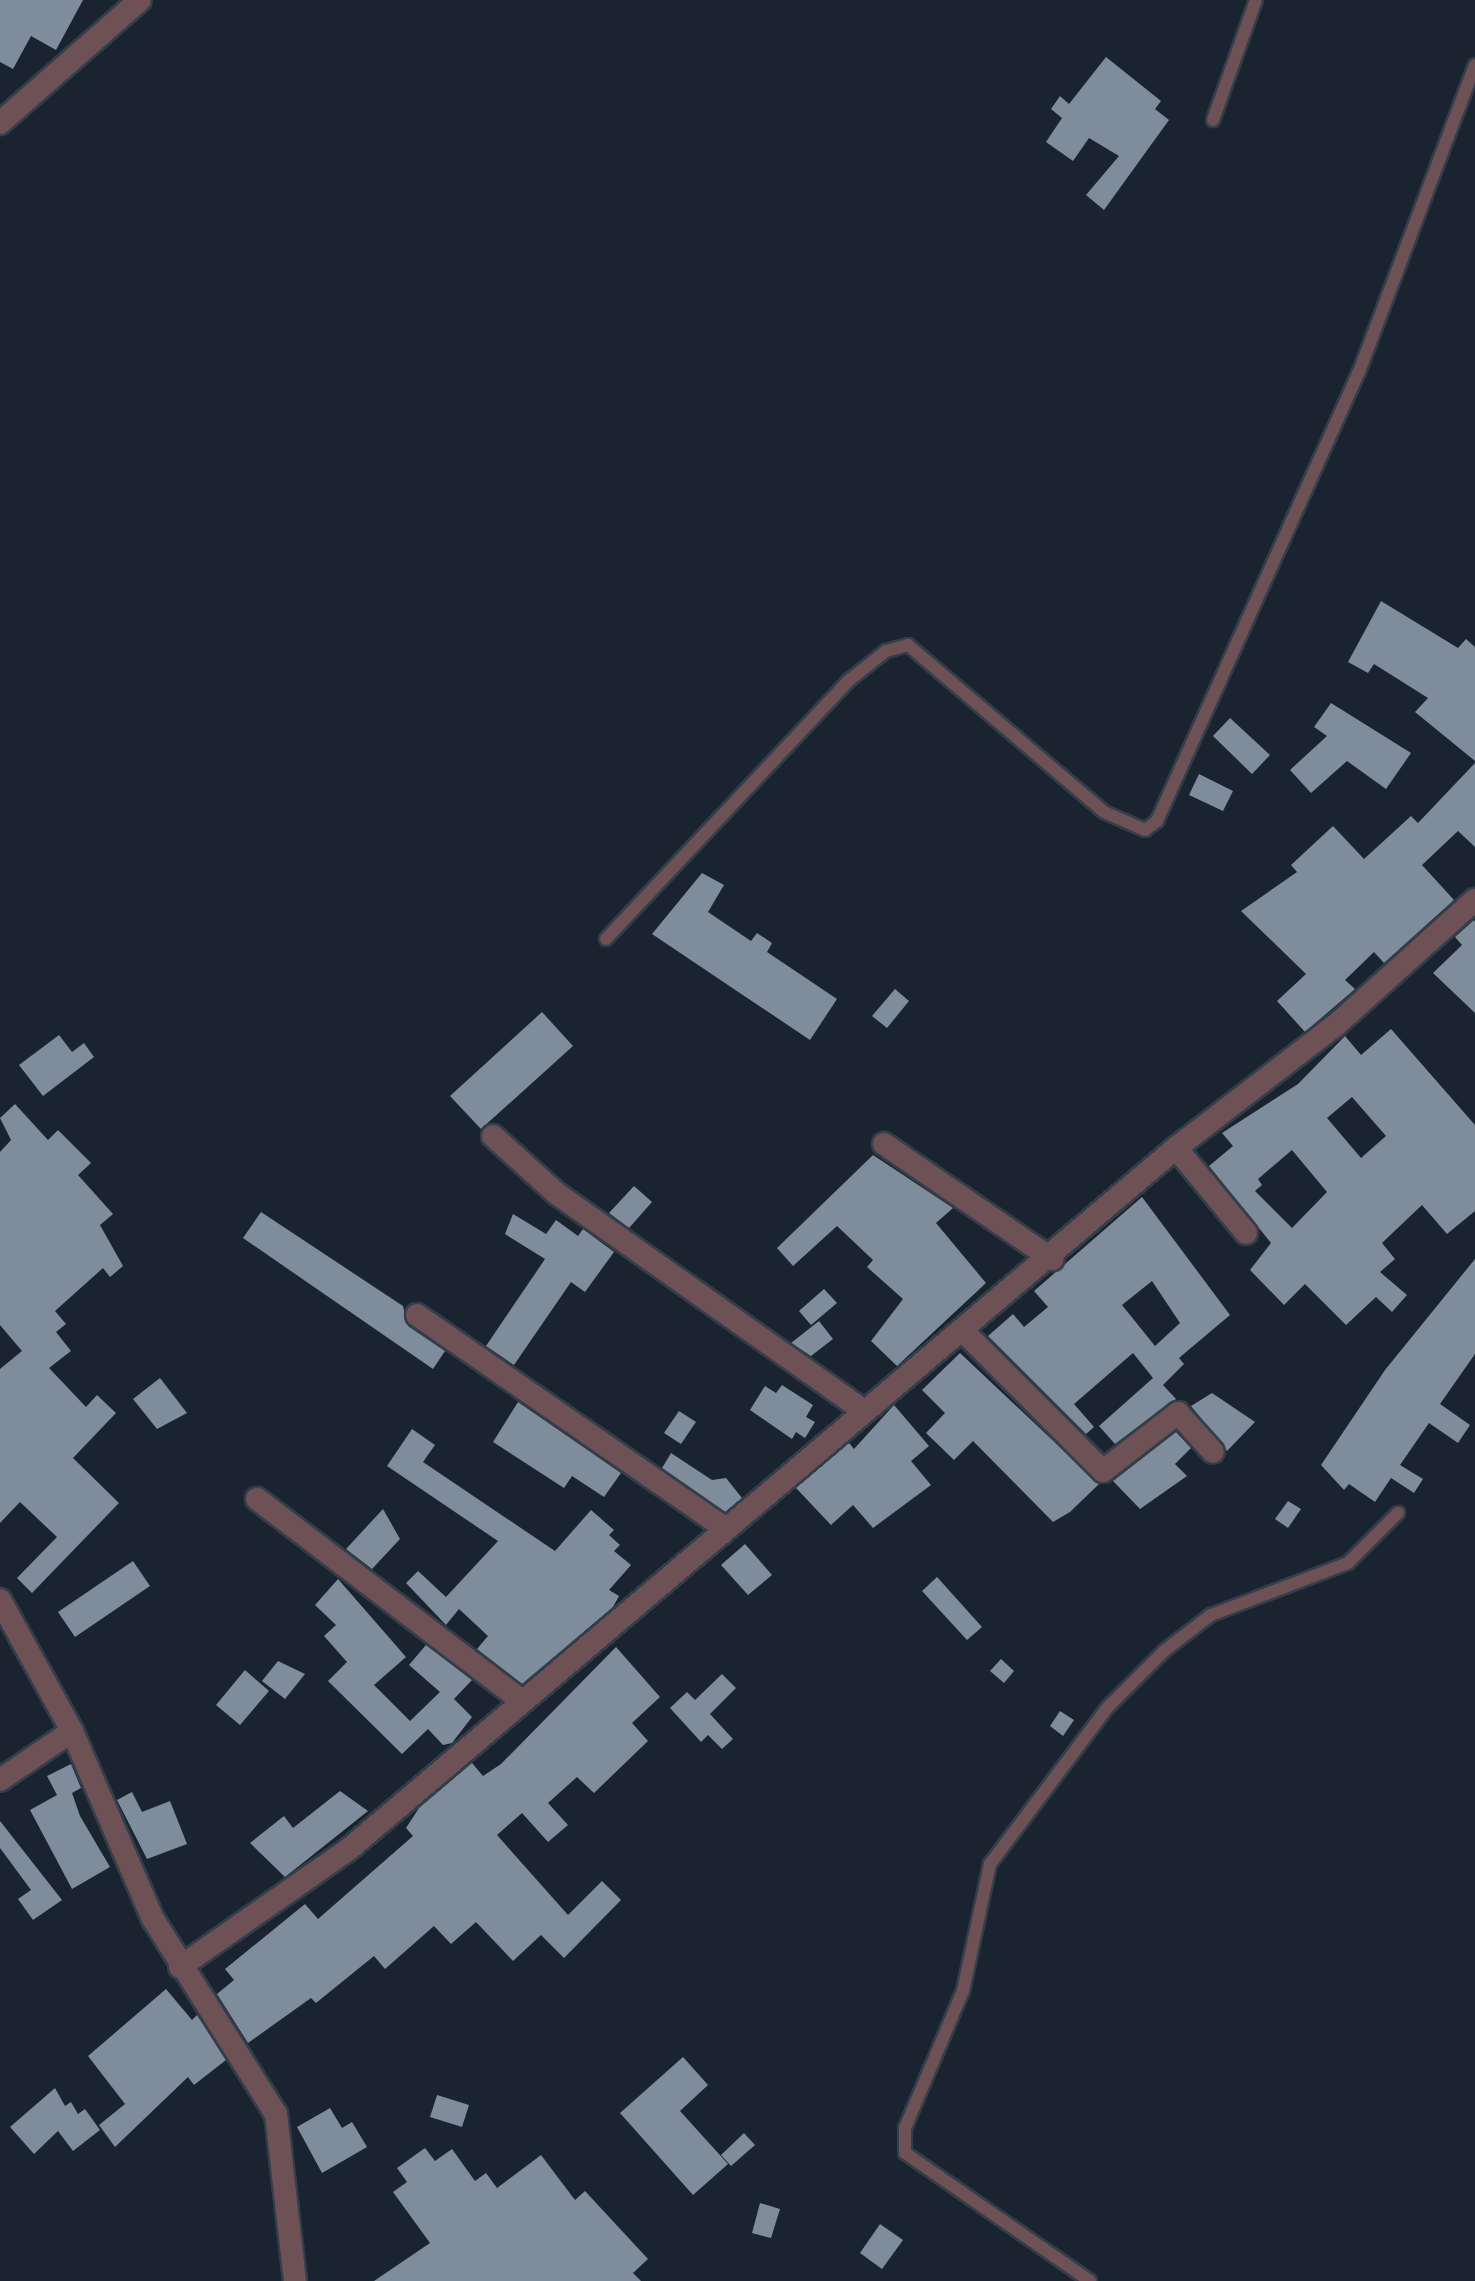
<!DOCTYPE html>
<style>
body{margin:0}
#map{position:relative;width:1475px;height:2281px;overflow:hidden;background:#192430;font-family:Manrope,sans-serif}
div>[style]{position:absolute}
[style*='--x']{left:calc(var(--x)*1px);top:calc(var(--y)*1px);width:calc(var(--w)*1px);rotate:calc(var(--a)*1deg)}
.building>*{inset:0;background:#7f8c9b}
.roads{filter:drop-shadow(2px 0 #343e4a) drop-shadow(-2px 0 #343e4a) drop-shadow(0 2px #343e4a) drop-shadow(0 -2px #343e4a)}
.service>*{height:12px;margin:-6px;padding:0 6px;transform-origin:6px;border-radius:6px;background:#6d5155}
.minor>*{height:22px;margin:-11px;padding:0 11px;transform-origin:11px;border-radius:11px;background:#6d5155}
span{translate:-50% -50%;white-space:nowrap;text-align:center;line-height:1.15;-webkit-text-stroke:8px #080d12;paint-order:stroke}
</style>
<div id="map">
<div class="building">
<div style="clip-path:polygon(0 0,83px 0,56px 50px,31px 36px,13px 69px,0 62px)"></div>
<div style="clip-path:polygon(1106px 57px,1161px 101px,1155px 109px,1169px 120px,1104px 210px,1086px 195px,1119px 156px,1089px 138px,1073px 161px,1046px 142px,1062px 118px,1051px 109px,1060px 96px,1069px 104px)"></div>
<div style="clip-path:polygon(1381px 601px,1458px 648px,1466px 639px,1475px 647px,1475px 761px,1415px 712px,1428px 698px,1374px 664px,1368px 673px,1348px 662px)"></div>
<div style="clip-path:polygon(1331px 703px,1411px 753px,1386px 789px,1347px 761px,1311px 793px,1290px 770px,1327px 736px,1314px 727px)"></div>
<div style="clip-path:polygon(1230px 718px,1270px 755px,1252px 774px,1213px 736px)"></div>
<div style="clip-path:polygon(1475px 763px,1475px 847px,1458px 831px,1422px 865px,1454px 900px,1384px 963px,1374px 952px,1345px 980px,1355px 989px,1305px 1032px,1277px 1001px,1306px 974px,1241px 911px,1297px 872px,1291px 865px,1333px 826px,1364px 859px,1411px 816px,1418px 823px)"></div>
<div style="clip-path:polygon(1199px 774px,1233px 791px,1223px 811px,1189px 795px)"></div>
<div style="clip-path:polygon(702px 873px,724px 885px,708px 912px,751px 941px,757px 933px,772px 943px,767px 952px,837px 999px,810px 1040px,652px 934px)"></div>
<div style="clip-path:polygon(1474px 920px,1475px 922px,1475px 1013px,1433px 973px,1462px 945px,1455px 937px)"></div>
<div style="clip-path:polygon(895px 989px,909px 1001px,887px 1028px,872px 1016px)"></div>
<div style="clip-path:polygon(542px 1012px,573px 1046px,481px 1129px,450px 1096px)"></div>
<div style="clip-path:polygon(evenodd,1391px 1029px,1475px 1125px,1475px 1211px,1447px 1234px,1422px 1205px,1382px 1243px,1395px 1259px,1380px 1272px,1407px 1295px,1392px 1312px,1376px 1297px,1346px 1325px,1305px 1284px,1284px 1305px,1250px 1270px,1271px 1243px,1209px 1166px,1233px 1146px,1222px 1133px,1298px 1084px,1345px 1036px,1361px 1055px,1391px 1029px,1352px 1097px,1386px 1136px,1361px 1158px,1327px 1118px,1352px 1097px,1391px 1029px,1292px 1150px,1327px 1192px,1292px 1228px,1255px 1191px,1262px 1185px,1258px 1179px,1292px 1150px)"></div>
<div style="clip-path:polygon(59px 1035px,72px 1052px,84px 1043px,94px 1057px,43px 1096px,19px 1065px)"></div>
<div style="clip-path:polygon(15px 1104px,48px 1140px,58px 1130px,91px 1163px,78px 1175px,113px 1214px,100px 1225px,123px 1266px,110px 1277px,103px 1268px,55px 1311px,66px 1324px,56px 1332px,71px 1351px,49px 1368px,86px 1407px,97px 1395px,116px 1413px,73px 1458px,119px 1503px,32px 1593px,17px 1578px,57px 1537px,20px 1502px,0 1523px,0 1369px,22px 1351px,0 1325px,0 1152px,11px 1140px,0 1118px)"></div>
<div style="clip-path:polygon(873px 1155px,953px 1208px,936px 1223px,986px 1283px,897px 1366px,871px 1341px,903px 1299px,867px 1267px,873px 1260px,837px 1226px,793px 1266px,777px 1248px)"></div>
<div style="clip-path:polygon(634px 1186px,652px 1202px,629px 1228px,609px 1213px)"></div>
<div style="clip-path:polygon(evenodd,1142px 1197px,1230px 1315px,1179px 1358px,1184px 1364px,1163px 1385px,1176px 1399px,1115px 1444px,1099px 1426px,1153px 1378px,1133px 1353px,1074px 1404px,1094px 1427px,1086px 1434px,988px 1336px,1013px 1314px,1024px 1327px,1048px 1307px,1034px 1291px,1142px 1197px,1152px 1281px,1180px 1323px,1155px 1346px,1122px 1305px,1152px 1281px)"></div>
<div style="clip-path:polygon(261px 1212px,403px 1306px,408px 1326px,445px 1351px,433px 1369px,243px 1238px)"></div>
<div style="clip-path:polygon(513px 1214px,546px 1234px,556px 1220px,578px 1236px,583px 1229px,614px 1252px,585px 1292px,571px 1282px,514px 1365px,486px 1346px,545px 1259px,505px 1234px)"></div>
<div style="clip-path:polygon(1475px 1259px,1475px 1354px,1440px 1404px,1470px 1425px,1458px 1443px,1429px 1423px,1400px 1465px,1423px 1479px,1414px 1493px,1391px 1478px,1375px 1502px,1349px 1484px,1344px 1490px,1321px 1465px,1385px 1370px)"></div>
<div style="clip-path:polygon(824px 1289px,837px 1303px,811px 1325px,799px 1311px)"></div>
<div style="clip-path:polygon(819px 1321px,833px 1339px,811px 1356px,791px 1343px)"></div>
<div style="clip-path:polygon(960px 1353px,1099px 1484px,1070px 1512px,1053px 1522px,973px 1441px,954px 1460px,926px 1433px,945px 1413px,922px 1390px)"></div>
<div style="clip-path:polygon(160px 1378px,187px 1413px,157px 1429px,133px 1399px)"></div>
<div style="clip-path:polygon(782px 1385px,813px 1405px,806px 1417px,815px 1422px,805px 1438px,796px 1432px,792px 1439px,750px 1410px,765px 1386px,776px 1393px)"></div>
<div style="clip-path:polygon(1212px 1393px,1255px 1422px,1227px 1451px,1191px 1406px)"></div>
<div style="clip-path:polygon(518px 1402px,621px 1473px,604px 1497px,572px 1476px,564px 1488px,493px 1442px)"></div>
<div style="clip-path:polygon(894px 1405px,929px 1446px,911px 1461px,931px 1485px,873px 1528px,853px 1505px,831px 1525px,796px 1488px,849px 1443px,854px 1449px)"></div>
<div style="clip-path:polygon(679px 1411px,696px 1422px,681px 1444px,664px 1433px)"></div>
<div style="clip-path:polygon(412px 1429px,435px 1445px,423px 1462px,555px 1551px,591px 1510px,614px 1530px,609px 1535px,620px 1545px,614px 1551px,631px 1565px,609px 1590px,619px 1596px,613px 1607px,522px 1684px,477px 1649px,488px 1636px,459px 1609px,446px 1625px,406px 1583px,418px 1571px,446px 1597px,498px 1541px,387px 1466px)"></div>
<div style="clip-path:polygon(1176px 1432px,1191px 1448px,1175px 1464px,1187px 1476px,1140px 1509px,1113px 1481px)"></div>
<div style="clip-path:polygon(671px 1453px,712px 1480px,726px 1478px,742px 1498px,725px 1512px,662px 1468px)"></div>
<div style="clip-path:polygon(1288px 1501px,1301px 1509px,1288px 1528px,1275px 1519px)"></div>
<div style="clip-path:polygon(383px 1509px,400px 1539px,372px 1569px,346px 1549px)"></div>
<div style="clip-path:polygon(745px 1544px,772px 1575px,748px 1595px,721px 1565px)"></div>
<div style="clip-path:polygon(133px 1561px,150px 1586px,75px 1637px,58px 1612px)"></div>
<div style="clip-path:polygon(937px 1577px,982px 1627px,967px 1640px,922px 1591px)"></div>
<div style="clip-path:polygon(338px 1579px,406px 1657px,374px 1685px,410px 1721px,440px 1692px,409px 1665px,426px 1645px,472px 1680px,454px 1699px,472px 1717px,452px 1743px,443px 1745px,428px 1729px,402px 1754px,328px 1681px,347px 1662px,324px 1636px,336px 1625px,315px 1605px)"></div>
<div style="clip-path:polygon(616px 1647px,660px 1697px,632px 1723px,648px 1741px,594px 1793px,577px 1777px,548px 1803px,568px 1825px,548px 1842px,522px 1813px,497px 1835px,568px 1915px,602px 1881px,621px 1900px,564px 1958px,541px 1935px,513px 1961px,476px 1922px,451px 1944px,434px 1926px,385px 1969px,374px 1956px,316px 2003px,311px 1998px,248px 2043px,217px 1994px,234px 1980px,225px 1969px,305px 1904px,318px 1919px,413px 1836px,406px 1828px,419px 1808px,472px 1763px,483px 1776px,501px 1764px)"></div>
<div style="clip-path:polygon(1001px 1659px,1014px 1671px,1004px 1683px,990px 1671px)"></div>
<div style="clip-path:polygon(278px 1661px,305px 1674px,285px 1699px,262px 1681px)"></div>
<div style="clip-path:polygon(245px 1670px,269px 1691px,240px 1725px,216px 1705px)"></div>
<div style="clip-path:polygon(722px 1674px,736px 1688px,710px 1714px,733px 1739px,722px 1749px,708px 1735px,701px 1742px,670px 1708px,687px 1692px,695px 1700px)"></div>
<div style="clip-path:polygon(1060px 1711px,1074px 1720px,1063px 1736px,1050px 1726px)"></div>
<div style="clip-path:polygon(71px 1764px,81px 1788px,72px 1793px,80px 1816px,110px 1867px,72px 1889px,30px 1810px,57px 1795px,47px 1776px)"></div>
<div style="clip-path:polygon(340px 1791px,368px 1811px,285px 1877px,250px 1843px,284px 1816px,293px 1828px)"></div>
<div style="clip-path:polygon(132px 1792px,142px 1812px,170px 1801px,187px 1844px,147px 1859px,117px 1800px)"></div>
<div style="clip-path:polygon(0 1821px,62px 1900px,33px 1920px,18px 1899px,31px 1890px,0 1848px)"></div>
<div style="clip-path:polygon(166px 1989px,192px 2020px,197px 2015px,226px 2060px,194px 2085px,188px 2077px,115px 2147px,99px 2125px,125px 2104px,88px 2056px)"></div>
<div style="clip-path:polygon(683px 2057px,708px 2085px,680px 2111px,728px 2164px,693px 2195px,620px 2113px)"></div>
<div style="clip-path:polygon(55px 2088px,65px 2106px,71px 2102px,78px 2114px,85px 2109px,100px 2130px,73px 2151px,58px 2131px,34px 2154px,10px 2127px)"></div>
<div style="clip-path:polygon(437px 2095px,469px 2105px,462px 2127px,430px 2117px)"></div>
<div style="clip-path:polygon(330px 2108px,342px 2128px,352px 2122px,367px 2147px,322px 2173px,297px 2127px)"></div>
<div style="clip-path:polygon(744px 2133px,755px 2145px,731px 2166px,721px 2155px)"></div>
<div style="clip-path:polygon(425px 2148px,435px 2161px,452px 2149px,475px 2181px,486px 2173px,497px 2188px,541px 2155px,575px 2200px,585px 2191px,648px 2259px,633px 2273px,641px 2281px,374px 2281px,430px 2243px,393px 2192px,407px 2182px,397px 2168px)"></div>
<div style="clip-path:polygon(760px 2203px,780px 2209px,771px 2238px,752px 2233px)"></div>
<div style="clip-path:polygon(880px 2224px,903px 2240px,882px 2269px,860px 2253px)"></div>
</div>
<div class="roads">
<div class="service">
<div style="--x:1213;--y:120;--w:127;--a:-70.3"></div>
<div style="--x:606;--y:939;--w:352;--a:-46.8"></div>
<div style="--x:847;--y:682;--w:50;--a:-38.5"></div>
<div style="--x:886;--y:651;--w:23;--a:-15"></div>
<div style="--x:908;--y:645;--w:257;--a:40.4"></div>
<div style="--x:1104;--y:812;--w:45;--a:23.7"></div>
<div style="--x:1145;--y:830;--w:15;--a:-37"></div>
<div style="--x:1157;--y:821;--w:492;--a:-65.8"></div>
<div style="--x:1359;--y:372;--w:328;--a:-69.3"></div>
<div style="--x:1090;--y:2281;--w:225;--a:-145.3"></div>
<div style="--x:905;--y:2153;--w:25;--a:-90"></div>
<div style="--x:905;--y:2128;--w:149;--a:-67.1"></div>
<div style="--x:963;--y:1991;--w:130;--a:-78"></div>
<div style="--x:990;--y:1864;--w:196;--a:-53.1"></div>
<div style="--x:1108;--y:1707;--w:79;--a:-45"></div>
<div style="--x:1164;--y:1651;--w:59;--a:-37.5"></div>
<div style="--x:1211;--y:1615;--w:147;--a:-20.8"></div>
<div style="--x:1348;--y:1563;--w:71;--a:-45"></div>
</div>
<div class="minor">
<div style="--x:0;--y:123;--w:186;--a:-41.3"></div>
<div style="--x:493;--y:1136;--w:85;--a:42.1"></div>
<div style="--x:556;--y:1193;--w:377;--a:35.3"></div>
<div style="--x:884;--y:1144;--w:204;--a:34.4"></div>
<div style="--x:1176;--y:1148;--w:110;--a:50.5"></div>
<div style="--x:417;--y:1315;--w:372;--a:34.7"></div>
<div style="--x:963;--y:1331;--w:198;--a:45"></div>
<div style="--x:1103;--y:1471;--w:95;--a:-37.7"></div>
<div style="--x:1178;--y:1413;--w:52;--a:48.1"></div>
<div style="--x:257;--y:1499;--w:333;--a:37.3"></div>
<div style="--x:0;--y:1600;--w:149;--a:61.2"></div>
<div style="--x:72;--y:1731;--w:205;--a:66.7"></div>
<div style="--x:153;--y:1919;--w:231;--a:57.8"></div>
<div style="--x:276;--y:2114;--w:168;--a:83.5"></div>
<div style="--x:0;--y:1780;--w:87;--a:-34.2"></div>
<div style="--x:180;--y:1967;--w:206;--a:-34.9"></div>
<div style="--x:349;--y:1849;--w:1084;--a:-40.29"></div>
<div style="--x:1176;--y:1148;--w:202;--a:-37.6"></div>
<div style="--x:1336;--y:1025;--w:187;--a:-42"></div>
</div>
</div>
</div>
